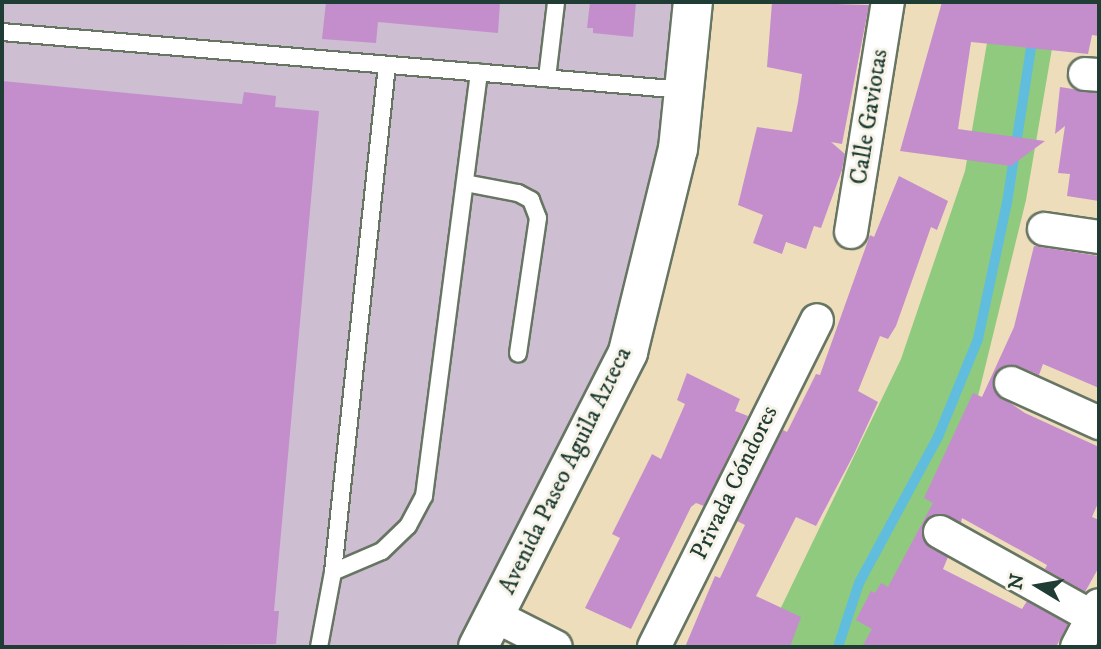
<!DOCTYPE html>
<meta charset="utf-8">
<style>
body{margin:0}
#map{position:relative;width:1101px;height:649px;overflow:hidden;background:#edddbb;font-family:"IM FELL DW Pica",serif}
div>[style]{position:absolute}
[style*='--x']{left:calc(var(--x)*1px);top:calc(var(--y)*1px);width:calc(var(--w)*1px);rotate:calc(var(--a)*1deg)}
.industrial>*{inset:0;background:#cdbed2}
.green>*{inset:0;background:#8fca7f}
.stream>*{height:10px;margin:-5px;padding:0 5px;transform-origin:5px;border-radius:5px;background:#60bdde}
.building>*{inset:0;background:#c48ecd}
.roads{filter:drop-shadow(2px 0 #677563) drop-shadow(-2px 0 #677563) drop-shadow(0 2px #677563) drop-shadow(0 -2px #677563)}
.service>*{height:16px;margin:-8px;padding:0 8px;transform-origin:8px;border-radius:8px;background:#fff}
.minor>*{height:32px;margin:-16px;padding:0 16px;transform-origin:16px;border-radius:16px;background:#fff}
.secondary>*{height:38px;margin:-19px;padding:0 19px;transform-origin:19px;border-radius:19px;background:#fff}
span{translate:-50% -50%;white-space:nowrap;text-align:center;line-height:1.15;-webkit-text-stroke:6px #f7f3e8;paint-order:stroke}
.street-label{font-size:24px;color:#1f3d34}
.frame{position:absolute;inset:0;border:4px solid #1f3d34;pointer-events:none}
.north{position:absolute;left:1003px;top:551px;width:70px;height:70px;-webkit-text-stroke:5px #f7f3e8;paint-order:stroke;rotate:281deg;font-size:19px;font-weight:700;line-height:28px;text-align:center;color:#1f3d34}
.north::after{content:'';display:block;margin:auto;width:24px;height:32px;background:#1f3d34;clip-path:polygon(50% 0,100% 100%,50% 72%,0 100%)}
</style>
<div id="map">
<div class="industrial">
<div style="clip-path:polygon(2px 2px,692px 2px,627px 342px,474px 647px,2px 647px)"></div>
</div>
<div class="green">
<div style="clip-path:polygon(994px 2px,1060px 2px,1026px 200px,960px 470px,865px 647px,762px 647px,901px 359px,965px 171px)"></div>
</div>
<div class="stream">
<div style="--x:838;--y:647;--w:67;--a:-71.8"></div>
<div style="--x:859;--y:583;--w:166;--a:-61.6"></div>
<div style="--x:938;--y:437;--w:106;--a:-67.8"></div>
<div style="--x:978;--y:339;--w:139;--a:-78"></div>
<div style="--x:1007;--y:203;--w:169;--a:-81.2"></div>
</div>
<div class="building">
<div style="clip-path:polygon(326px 2px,500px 2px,498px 33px,378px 22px,376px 43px,322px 39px)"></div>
<div style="clip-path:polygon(590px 2px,636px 2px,633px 37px,593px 33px,593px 28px,587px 28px)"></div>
<div style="clip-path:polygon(772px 2px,869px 5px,842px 144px,831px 142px,845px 154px,842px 170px,821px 228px,814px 226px,806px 249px,786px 242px,782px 254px,753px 243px,763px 215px,738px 205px,757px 127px,792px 132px,798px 102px,802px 74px,767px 67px)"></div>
<div style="clip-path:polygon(942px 2px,1099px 2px,1099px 36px,1092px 35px,1088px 54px,971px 42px,958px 129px,1045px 141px,1011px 166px,900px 151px)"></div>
<div style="clip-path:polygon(2px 81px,242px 104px,244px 92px,276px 96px,275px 107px,319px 111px,274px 611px,279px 611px,276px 644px,2px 647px)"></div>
<div style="clip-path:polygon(1060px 87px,1099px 93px,1099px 201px,1067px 196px,1070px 174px,1058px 173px,1065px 126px,1055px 134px)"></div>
<div style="clip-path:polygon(899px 176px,948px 201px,937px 230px,931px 227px,896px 326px,888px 339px,880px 336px,858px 391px,878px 402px,854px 454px,816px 526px,796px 517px,756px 596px,801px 617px,790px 647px,685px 647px,709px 590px,715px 576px,720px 578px,745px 525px,737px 521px,783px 430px,787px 432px,816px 374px,820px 375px,870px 235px,874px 237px)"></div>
<div style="clip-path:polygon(1034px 246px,1099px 256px,1099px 388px,1043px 364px,1039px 375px,1018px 366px,1001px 368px,993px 385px,997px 394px,1025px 413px,1099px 447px,1099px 501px,1092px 517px,1099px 520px,1099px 567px,1085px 592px,1045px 569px,1047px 565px,962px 518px,961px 523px,940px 514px,931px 516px,922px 533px,931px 548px,948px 557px,943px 569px,1022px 609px,1027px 601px,1068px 624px,1056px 647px,862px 647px,872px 629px,856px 620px,871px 591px,875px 593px,881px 583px,888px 587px,933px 503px,924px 498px,973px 393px,982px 397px,1014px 327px)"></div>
<div style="clip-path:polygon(687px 373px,740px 399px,735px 411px,748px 416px,704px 506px,696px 503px,691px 507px,631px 629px,585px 608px,620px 538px,612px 534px,652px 454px,661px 459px,685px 404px,677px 400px)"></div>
</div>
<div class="roads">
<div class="service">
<div style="--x:2;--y:32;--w:684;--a:4.86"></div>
<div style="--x:547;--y:78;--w:77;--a:-83.2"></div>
<div style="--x:465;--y:183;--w:54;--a:10.7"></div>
<div style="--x:518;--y:193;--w:15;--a:28"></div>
<div style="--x:531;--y:200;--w:19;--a:69"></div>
<div style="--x:538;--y:218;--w:137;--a:98.4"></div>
<div style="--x:333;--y:572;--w:53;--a:-23.2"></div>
<div style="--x:382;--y:551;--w:36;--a:-44"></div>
<div style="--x:408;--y:526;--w:34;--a:-62"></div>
<div style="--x:424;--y:496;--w:427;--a:-82.6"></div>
<div style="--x:319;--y:647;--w:76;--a:-79.4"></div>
<div style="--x:333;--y:572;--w:510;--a:-83.92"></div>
</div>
<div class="minor">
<div style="--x:1085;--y:74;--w:14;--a:4"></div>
<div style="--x:1044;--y:229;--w:56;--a:8.3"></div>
<div style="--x:851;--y:232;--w:233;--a:-80.9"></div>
<div style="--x:1011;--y:383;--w:97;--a:24.4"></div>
<div style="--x:940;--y:532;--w:175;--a:29.1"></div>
<div style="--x:495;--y:616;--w:68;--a:26.9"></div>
<div style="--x:654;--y:647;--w:365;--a:-63.5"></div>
<div style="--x:1077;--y:647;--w:47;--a:-62.4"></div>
</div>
<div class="secondary">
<div style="--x:478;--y:647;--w:331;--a:-63"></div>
<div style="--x:628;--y:352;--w:209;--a:-76.2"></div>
<div style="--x:678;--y:149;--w:148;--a:-84.2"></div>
</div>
</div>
<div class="street-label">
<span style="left:870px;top:117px;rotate:-81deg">Calle Gaviotas</span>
<span style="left:566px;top:471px;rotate:-64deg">Avenida Paseo Aguila Azteca</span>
<span style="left:735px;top:483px;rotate:-64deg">Privada Cóndores</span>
</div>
<div class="frame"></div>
<div class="north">N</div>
</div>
